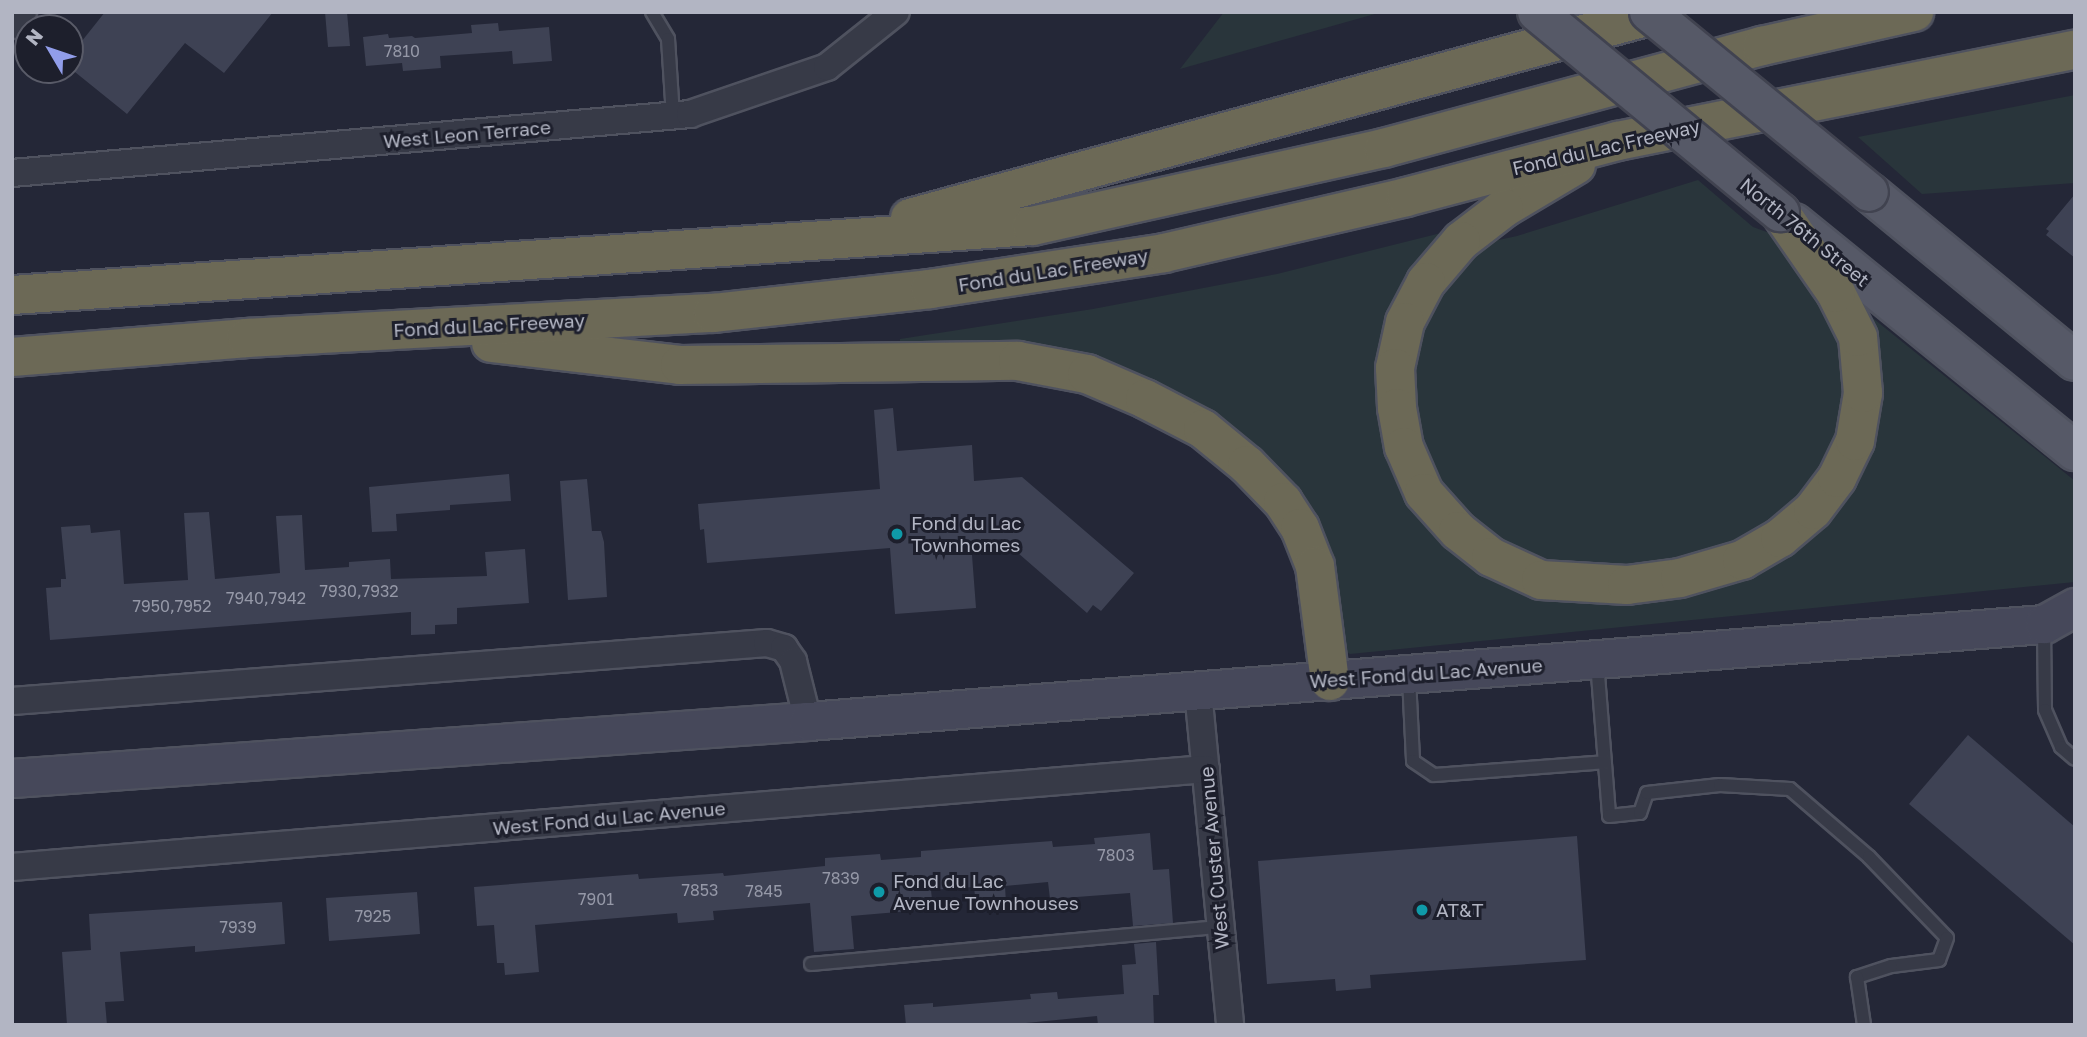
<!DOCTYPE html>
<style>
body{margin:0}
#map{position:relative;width:2087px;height:1037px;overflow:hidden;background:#242737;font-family:"Golos Text",sans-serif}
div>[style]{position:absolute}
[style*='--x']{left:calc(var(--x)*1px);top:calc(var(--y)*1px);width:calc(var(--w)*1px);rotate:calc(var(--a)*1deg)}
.green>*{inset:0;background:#29353b}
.building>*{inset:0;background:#3e4254}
.roads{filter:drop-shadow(2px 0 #4f525f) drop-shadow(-2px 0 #4f525f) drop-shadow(0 2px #4f525f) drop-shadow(0 -2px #4f525f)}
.lane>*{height:12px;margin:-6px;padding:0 6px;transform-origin:6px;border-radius:6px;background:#373a47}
.street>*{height:26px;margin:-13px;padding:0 13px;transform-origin:13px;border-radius:13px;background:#373a47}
.secondary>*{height:37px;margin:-18.5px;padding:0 18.5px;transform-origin:18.5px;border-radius:18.5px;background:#46485a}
.primary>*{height:38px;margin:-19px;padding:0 19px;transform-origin:19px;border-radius:19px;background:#565967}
.highway>*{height:38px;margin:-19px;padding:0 19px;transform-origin:19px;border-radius:19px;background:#6c6956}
.bridges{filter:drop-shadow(2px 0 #414350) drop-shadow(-2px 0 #414350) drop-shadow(0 2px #414350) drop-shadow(0 -2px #414350)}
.primary-bridge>*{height:38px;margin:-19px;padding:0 19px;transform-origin:19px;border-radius:19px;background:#565967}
.dots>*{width:19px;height:19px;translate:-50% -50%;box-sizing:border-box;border:4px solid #1d1f2c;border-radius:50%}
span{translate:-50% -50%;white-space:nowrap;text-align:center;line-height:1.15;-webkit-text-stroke:6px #1d1f2c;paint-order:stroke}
.number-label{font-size:16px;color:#9598a7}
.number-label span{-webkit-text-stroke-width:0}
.street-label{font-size:19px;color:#b2b5c3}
.poi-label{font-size:19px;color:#b2b5c3}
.left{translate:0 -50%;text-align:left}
.frame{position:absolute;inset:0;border:14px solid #b2b5c3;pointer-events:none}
.north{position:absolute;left:14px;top:14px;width:70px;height:70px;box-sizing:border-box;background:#1d1f2c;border:2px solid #595b68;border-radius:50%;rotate:309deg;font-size:19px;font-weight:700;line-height:28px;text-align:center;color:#b2b5c3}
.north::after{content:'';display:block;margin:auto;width:24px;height:32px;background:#919dea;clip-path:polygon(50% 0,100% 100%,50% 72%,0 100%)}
</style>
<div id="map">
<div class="green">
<div style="clip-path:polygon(1224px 12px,1382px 12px,1180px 69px)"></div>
<div style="clip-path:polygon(2075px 95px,2075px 183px,1922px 194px,1858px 137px)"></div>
<div style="clip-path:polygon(1698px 180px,1753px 227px,1775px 235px,1834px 322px,1843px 362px,1842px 409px,1832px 444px,1809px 483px,1784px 510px,1739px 541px,1696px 555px,1644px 564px,1565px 564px,1521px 554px,1459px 516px,1417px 448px,1410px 349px,1419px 314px,1471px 246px,1517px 236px)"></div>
<div style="clip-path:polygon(1441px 233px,1443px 236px,1383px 345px,1450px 542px,1664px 588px,1831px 499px,1869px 315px,2075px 481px,2075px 582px,1350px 654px,1340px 647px,1331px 577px,1193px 409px,900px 344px,900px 339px,1093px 309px,1277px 274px)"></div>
</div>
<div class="building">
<div style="clip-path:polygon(105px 12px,273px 12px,224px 73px,185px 43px,127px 114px,70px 68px,70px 56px)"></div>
<div style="clip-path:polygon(325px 12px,347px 12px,350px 46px,328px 47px)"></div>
<div style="clip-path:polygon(498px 23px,499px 31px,549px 27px,552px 61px,513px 64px,512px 51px,440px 56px,441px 68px,403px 71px,402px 63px,366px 66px,363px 37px,388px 34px,389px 38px,412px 36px,415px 38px,472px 33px,471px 25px)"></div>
<div style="clip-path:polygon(2075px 194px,2075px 258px,2046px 235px,2049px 231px,2046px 229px)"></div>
<div style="clip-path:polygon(893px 408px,897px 451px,972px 445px,974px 481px,1022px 477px,1134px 573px,1101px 611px,1093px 605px,1087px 613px,1002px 539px,971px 542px,976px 608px,895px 614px,890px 548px,707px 563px,704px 529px,700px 530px,698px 504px,880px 489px,874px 410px)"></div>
<div style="clip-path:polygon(509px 474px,511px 501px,450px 505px,450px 510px,396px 514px,397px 531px,372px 532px,369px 487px)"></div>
<div style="clip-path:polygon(587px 479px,592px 531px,601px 531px,604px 542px,607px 597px,568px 600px,560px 481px)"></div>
<div style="clip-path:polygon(209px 512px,215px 579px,280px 573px,276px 516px,302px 515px,305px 570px,349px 567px,349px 562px,390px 559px,391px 579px,487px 576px,485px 552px,525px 549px,529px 603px,457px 608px,457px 624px,435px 625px,435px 634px,411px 635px,411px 612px,50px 640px,46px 588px,61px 587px,61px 579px,66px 579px,61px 527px,90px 525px,91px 533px,120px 530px,124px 584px,188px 580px,184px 513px)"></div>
<div style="clip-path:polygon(1968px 735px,2075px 827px,2075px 945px,1909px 804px)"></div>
<div style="clip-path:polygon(1150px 833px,1153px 870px,1169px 869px,1173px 923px,1133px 926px,1130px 893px,1050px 899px,1048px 882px,1005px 886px,1006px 903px,976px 905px,974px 887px,931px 890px,933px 909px,851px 916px,854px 949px,814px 952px,810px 903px,713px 911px,714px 920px,678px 923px,677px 913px,535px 925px,539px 972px,505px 975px,504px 963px,497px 963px,494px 925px,477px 926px,474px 887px,638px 874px,639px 879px,723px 873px,724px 876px,825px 866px,825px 858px,880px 854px,881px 860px,921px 857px,921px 851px,1052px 841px,1053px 847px,1095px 844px,1094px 838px)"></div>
<div style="clip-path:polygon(1577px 836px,1586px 960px,1370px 975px,1371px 988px,1336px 991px,1335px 979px,1267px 984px,1258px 861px)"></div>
<div style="clip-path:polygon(417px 892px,420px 934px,329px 941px,326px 898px)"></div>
<div style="clip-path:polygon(282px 902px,285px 944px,195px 952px,195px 946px,120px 952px,124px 1001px,105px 1002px,107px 1025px,67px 1025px,62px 952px,91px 950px,89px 914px)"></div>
<div style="clip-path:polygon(1156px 942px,1159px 995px,1153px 995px,1154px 1025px,1098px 1025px,1097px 1016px,1006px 1025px,906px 1025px,904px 1005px,933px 1003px,933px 1007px,1031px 999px,1030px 994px,1057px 992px,1058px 999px,1124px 994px,1122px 965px,1136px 964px,1134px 944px)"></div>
</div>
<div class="roads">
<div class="lane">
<div style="--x:652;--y:12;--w:31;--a:59"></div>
<div style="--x:668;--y:39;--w:77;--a:86.3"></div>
<div style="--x:2044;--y:628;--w:82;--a:89.3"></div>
<div style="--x:2045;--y:710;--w:40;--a:66.6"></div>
<div style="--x:2061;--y:747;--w:18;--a:41"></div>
<div style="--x:1597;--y:662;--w:154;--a:85.5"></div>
<div style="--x:1609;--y:816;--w:31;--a:-6"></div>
<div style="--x:1640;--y:813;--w:21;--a:-71"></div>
<div style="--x:1647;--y:793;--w:73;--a:-6.3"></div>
<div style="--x:1720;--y:785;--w:70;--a:3.3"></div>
<div style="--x:1790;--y:789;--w:104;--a:40.7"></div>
<div style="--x:1869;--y:857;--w:112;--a:46.1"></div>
<div style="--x:1947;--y:938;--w:23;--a:110"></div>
<div style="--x:1939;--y:960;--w:48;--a:172.9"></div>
<div style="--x:1891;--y:966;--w:36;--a:162"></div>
<div style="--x:1857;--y:977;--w:49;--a:81.7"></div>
<div style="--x:1409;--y:678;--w:83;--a:87.2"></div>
<div style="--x:1413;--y:761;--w:25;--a:34"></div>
<div style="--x:1434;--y:775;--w:171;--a:-4.3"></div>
<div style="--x:811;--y:964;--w:412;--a:-5.2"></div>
</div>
<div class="street">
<div style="--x:12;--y:25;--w:17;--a:-50"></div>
<div style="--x:12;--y:173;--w:681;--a:-4.97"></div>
<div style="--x:690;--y:114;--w:145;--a:-18.9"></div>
<div style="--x:827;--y:67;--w:88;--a:-38.6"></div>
<div style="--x:1198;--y:691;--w:336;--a:84.5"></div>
<div style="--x:12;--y:701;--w:757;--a:-4.39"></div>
<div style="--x:767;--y:643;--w:18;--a:16"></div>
<div style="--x:784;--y:648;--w:16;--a:55"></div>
<div style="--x:793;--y:661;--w:62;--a:76"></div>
<div style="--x:12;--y:867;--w:1198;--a:-4.69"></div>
</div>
<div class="secondary">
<div style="--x:12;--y:778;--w:798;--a:-4.1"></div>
<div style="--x:808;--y:721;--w:1240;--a:-4.49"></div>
<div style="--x:2044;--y:624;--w:35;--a:-29"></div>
</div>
<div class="primary">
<div style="--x:1869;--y:192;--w:266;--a:39.4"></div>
<div style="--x:1794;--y:223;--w:362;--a:39.1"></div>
</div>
<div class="highway">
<div style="--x:1576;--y:165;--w:84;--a:149.2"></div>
<div style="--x:1504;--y:208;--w:54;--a:142.5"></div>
<div style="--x:1461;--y:241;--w:54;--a:130.5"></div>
<div style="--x:1426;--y:282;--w:45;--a:117.7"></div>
<div style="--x:1405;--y:322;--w:47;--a:102.3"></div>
<div style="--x:1395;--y:368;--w:40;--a:87.1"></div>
<div style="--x:1397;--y:408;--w:40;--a:80"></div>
<div style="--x:1404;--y:447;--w:50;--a:66.5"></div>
<div style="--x:1424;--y:493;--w:51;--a:48.2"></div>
<div style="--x:1458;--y:531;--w:42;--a:38.2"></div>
<div style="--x:1491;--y:557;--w:55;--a:24.7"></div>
<div style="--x:1541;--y:580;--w:86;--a:3.3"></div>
<div style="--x:1627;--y:585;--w:53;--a:-7.5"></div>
<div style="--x:1680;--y:578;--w:65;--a:-16.2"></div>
<div style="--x:1742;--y:560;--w:44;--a:-30.1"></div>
<div style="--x:1780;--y:538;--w:43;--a:-40.3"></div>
<div style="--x:1813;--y:510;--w:40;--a:-53"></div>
<div style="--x:1837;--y:478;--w:41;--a:-64.1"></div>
<div style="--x:1855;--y:441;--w:49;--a:-80.5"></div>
<div style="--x:1863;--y:393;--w:56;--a:-95.1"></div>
<div style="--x:1858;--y:337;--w:49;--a:-116.6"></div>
<div style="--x:1836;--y:293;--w:98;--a:-124.7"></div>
<div style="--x:910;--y:218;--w:782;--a:-15.28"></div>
<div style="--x:12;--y:295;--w:1022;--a:-3.87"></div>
<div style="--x:1032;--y:226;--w:361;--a:-12.5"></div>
<div style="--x:1384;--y:148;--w:392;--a:-15.1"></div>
<div style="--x:1762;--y:46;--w:156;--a:-12.6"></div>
<div style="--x:491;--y:343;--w:190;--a:6.6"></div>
<div style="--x:680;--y:365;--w:338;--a:-0.7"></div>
<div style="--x:1018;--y:361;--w:70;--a:10.7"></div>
<div style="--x:1087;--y:374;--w:63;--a:23.3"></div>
<div style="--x:1145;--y:399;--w:65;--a:27.3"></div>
<div style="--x:1203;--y:429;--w:57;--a:39.3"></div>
<div style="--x:1247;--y:465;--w:52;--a:45.8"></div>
<div style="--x:1283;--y:502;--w:31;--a:57"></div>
<div style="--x:1300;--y:528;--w:41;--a:68.5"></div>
<div style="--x:1315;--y:566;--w:116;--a:82.6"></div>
<div style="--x:12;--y:357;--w:236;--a:-4.6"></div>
<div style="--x:247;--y:338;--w:467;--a:-3.1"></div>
<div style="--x:713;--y:313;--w:218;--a:-6.3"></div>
<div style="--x:930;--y:289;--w:237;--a:-8.7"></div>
<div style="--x:1164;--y:253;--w:248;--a:-13"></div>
<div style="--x:1406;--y:197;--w:219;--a:-14.8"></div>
<div style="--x:1618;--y:141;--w:466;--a:-11.3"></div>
</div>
</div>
<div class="bridges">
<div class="primary-bridge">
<div style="--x:1537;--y:12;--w:315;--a:39.5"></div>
<div style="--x:1649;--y:12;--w:284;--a:39.3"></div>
</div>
</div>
<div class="dots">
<div style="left:897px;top:534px;background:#0f9aa8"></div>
<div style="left:879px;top:892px;background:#0f9aa8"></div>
<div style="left:1422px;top:910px;background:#0f9aa8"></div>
</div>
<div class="number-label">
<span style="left:402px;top:51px">7810</span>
<span style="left:359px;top:591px">7930,7932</span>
<span style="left:266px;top:598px">7940,7942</span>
<span style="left:172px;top:606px">7950,7952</span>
<span style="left:1116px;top:855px">7803</span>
<span style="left:841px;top:878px">7839</span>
<span style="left:700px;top:890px">7853</span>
<span style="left:764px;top:891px">7845</span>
<span style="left:596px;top:899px">7901</span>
<span style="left:373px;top:916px">7925</span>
<span style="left:238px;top:927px">7939</span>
</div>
<div class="street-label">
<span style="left:467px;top:134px;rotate:-5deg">West Leon Terrace</span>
<span style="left:1606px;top:147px;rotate:-13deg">Fond du Lac Freeway</span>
<span style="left:1805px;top:232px;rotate:39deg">North 76th Street</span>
<span style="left:1053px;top:270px;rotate:-9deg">Fond du Lac Freeway</span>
<span style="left:489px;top:325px;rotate:-3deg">Fond du Lac Freeway</span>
<span style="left:1426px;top:673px;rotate:-4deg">West Fond du Lac Avenue</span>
<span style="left:609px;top:818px;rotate:-5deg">West Fond du Lac Avenue</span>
<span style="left:1214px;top:858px;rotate:-95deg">West Custer Avenue</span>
</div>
<div class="poi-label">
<span class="left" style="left:911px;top:534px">Fond du Lac<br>Townhomes</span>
<span class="left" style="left:893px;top:892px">Fond du Lac<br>Avenue Townhouses</span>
<span class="left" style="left:1436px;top:910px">AT&amp;T</span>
</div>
<div class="frame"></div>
<div class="north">N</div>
</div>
